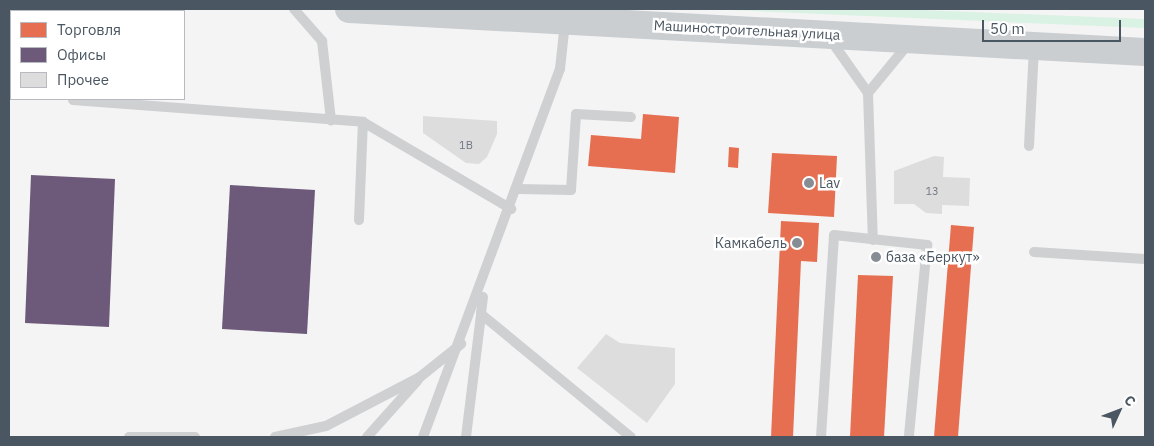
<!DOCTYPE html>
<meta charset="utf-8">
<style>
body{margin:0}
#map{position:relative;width:1154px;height:446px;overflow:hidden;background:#f4f4f4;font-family:"IBM Plex Sans",sans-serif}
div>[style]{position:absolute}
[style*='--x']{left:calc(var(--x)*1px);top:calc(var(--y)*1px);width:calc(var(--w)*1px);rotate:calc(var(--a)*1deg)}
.green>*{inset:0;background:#d9f2e3}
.shops>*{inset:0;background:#e76f51}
.offices>*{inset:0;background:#6d597a}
.building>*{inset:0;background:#ddddde}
.lane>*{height:10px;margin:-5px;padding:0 5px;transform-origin:5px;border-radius:5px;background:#ced0d2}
.primary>*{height:28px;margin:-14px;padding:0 14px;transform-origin:14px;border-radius:14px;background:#caced1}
.dots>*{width:14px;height:14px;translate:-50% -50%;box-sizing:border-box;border:2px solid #fff;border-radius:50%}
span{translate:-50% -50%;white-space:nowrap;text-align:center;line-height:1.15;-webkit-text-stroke:5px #fff;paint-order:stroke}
.number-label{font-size:11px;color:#707881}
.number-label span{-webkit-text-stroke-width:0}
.street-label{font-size:14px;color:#4a5661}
.poi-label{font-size:14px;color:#4a5661}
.left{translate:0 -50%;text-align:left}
.right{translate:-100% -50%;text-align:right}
.frame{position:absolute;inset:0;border:10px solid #4a5661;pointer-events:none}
.legend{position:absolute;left:10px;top:10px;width:175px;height:90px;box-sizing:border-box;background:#fff;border:1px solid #b7bbc0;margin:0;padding:6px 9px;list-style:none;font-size:15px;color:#4a5661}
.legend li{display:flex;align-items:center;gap:10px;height:25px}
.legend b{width:25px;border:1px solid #b7bbc0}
.north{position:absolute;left:1094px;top:386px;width:50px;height:50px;-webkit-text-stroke:4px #fff;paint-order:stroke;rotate:47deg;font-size:14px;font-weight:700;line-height:20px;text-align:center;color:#4a5661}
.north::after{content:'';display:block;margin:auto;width:18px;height:22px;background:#4a5661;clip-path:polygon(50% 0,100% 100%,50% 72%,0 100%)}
.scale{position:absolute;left:982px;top:20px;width:139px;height:22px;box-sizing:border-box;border:2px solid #4a5661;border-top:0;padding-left:6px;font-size:15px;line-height:18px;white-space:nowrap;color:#4a5661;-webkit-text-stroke:4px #fff;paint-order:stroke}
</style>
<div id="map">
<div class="green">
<div style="clip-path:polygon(705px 9px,896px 9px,1145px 19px,1145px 28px)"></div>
</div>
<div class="shops">
<div style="clip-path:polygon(643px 114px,679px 117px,675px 173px,588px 166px,591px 135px,641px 139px)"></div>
<div style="clip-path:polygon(729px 147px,739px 148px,738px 168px,728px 167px)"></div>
<div style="clip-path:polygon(772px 153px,837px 156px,834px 217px,768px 213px)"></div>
<div style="clip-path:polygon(781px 221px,819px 223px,817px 262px,801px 261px,793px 437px,771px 437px)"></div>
<div style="clip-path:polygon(951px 225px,974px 227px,958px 437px,934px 437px)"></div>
<div style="clip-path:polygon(858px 275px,893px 276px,884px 437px,850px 437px)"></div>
</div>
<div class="offices">
<div style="clip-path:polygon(31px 175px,115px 179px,109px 327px,25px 323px)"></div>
<div style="clip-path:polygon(230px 185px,315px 190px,307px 334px,222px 329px)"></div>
</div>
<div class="building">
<div style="clip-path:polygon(423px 116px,497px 121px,497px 134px,487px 157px,479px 164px,466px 163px,423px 133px)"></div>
<div style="clip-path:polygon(934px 156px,944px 157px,943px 177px,970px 178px,969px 206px,942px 205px,942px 214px,926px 213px,914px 204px,894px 204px,894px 171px)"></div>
<div style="clip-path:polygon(606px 334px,620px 343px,675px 348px,675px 384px,647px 423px,577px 368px)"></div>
</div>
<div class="lane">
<div style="--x:294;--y:9;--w:43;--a:48.8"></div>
<div style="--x:322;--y:41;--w:80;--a:83.5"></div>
<div style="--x:830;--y:39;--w:66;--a:54.9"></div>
<div style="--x:868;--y:93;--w:147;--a:88.1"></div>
<div style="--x:868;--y:93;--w:65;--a:-50.6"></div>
<div style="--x:73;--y:100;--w:291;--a:4.3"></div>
<div style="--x:363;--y:122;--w:172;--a:30.4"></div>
<div style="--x:1029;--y:146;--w:99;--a:-87.1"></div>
<div style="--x:518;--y:189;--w:53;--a:1.1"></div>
<div style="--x:571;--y:190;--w:76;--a:-86.2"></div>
<div style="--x:576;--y:114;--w:55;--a:3.1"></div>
<div style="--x:359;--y:220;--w:98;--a:-87.7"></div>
<div style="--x:1034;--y:252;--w:111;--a:3.6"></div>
<div style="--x:483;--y:297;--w:17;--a:97"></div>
<div style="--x:481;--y:314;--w:194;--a:39.4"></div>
<div style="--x:129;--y:437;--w:66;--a:0"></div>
<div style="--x:275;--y:437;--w:52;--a:-12.2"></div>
<div style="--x:326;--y:426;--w:106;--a:-27.5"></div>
<div style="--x:420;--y:377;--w:53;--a:-38.8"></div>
<div style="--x:367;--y:437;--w:76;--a:-48.2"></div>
<div style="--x:423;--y:437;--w:393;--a:-69.6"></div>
<div style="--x:560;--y:69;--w:47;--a:-83.9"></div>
<div style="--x:466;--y:437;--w:124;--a:-83"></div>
<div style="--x:821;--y:437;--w:202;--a:-86.3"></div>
<div style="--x:834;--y:235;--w:94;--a:6.1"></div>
<div style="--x:927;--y:245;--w:193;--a:95.4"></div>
</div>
<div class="primary">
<div style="--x:349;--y:9;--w:797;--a:3.09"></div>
<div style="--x:9;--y:11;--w:8;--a:-14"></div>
</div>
<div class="dots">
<div style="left:809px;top:183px;background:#868d94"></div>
<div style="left:797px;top:243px;background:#868d94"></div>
<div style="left:876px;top:257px;background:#868d94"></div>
</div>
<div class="number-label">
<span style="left:466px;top:145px">1В</span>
<span style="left:932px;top:191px">13</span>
</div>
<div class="street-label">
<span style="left:747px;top:30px;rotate:3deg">Машиностроительная улица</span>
</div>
<div class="poi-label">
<span class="left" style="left:819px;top:183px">Lav</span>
<span class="right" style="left:787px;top:243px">Камкабель</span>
<span class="left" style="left:886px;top:257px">база «Беркут»</span>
</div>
<div class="frame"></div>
<ul class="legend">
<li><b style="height:14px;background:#e76f51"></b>Торговля</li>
<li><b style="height:14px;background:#6d597a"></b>Офисы</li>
<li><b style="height:14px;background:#ddddde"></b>Прочее</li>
</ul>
<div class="north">С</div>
<div class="scale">50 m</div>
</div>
